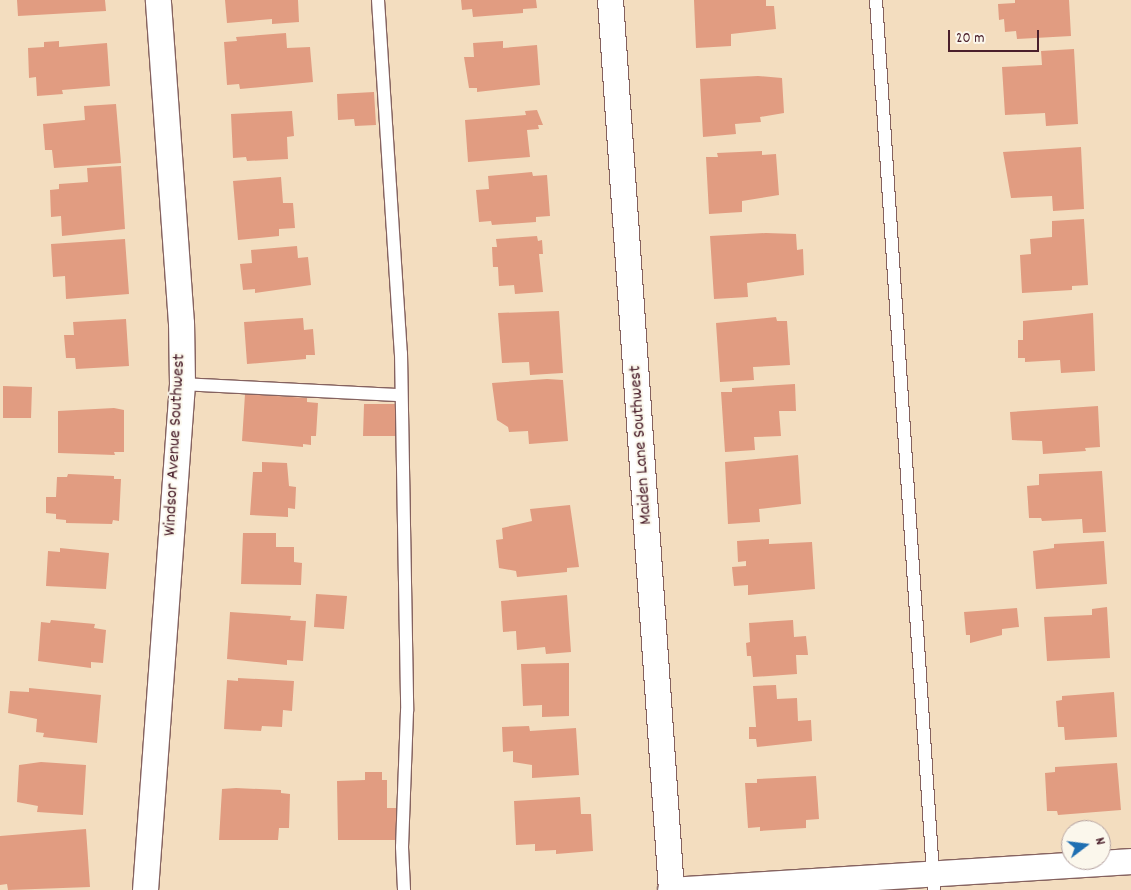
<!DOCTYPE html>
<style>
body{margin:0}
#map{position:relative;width:1131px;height:890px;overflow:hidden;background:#f3ddbf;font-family:Dekko,sans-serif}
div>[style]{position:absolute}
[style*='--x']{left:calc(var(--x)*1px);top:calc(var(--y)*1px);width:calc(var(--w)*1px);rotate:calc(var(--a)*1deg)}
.building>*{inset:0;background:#e19c81}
.roads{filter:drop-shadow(1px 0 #85625f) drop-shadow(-1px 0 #85625f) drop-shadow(0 1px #85625f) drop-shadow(0 -1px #85625f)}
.service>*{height:12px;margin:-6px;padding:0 6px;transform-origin:6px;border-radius:6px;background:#fff}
.minor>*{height:25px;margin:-12.5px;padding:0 12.5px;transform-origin:12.5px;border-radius:12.5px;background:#fff}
span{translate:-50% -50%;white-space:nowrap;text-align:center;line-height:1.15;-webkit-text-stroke:4px #fbf7ec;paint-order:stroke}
.street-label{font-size:18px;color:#4a1f2b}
.north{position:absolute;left:1061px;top:820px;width:50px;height:50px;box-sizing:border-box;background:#fbf7ec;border:1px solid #b4a19f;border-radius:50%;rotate:75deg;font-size:14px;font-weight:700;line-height:20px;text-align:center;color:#4a1f2b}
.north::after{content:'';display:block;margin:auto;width:18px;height:22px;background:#1f6fb2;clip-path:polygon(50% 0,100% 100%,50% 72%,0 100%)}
.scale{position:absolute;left:948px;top:30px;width:91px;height:22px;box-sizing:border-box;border:2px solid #4a1f2b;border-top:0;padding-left:6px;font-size:15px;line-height:18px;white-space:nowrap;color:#4a1f2b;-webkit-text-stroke:4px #fbf7ec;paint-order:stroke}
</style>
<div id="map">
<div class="building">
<div style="clip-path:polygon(17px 0,105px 0,106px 11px,18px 16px)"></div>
<div style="clip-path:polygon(225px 0,298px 0,299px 22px,272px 24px,272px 19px,227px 23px)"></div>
<div style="clip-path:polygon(461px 0,536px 0,537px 8px,523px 9px,523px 13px,473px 17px,472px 9px,462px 10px)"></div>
<div style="clip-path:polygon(694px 0,766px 0,766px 6px,774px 6px,776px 29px,731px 34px,731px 46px,696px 48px)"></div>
<div style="clip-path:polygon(1015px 0,1069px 0,1071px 36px,1017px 39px,1016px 31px,1005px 32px,1004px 19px,999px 20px,998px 4px,1015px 3px)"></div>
<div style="clip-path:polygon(286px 33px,287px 48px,310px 47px,313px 82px,240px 89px,239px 84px,227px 85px,224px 42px,237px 41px,236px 37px)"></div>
<div style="clip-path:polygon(59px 41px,59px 47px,107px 43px,110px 86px,62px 90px,63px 94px,37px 96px,36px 77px,29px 78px,28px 48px,44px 47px,44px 42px)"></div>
<div style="clip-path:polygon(503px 41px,503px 48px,537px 45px,540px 85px,477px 92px,477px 88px,469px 88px,464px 57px,474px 57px,473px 43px)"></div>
<div style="clip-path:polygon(1074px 49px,1078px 124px,1046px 126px,1045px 113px,1005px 115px,1002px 67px,1042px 65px,1041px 51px)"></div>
<div style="clip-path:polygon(758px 76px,782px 78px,784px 113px,760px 117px,761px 122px,735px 124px,736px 134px,703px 137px,700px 79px)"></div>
<div style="clip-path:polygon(374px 92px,376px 125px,355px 126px,354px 119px,338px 120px,337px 94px)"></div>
<div style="clip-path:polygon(116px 104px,121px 163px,54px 168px,52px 150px,45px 150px,43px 124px,85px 120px,84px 106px)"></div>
<div style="clip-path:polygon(537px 110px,543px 125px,538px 125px,539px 129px,527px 130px,530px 157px,468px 162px,465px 120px,526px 115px,525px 111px)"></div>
<div style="clip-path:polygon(292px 111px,294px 136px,287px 137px,288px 159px,247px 161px,246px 157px,233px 158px,231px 114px)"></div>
<div style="clip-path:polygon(1081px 147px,1084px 209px,1053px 211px,1052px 196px,1011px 198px,1003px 152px)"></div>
<div style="clip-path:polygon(762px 151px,762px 155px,776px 154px,779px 195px,742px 201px,742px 212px,709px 214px,706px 157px,718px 157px,717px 153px)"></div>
<div style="clip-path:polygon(121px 166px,125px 229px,62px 236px,61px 216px,51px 217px,50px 190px,59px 189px,59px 184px,88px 182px,87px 168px)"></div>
<div style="clip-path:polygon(532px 172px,533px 176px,547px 175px,550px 216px,536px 217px,536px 222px,492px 225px,491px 221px,479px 222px,476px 190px,489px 189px,488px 176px)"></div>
<div style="clip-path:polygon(281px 177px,283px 203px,293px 203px,295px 228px,279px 229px,279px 236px,238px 240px,233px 181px)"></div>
<div style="clip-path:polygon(1084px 219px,1088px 285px,1072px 286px,1072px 290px,1022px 293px,1020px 255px,1031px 254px,1030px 239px,1052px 237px,1052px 221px)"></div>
<div style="clip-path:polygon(766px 233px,796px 234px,797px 250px,803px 249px,804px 275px,747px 283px,748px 297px,714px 299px,710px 236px)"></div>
<div style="clip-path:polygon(537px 236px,538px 241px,542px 240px,543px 254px,539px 254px,543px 292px,515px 294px,514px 285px,499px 286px,498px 267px,493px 267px,492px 247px,497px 247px,496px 239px)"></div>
<div style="clip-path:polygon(125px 239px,129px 294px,66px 299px,65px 276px,53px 277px,51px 244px)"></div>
<div style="clip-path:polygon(297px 246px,298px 258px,308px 257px,311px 285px,255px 293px,255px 289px,243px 290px,240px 264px,252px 263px,251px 250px)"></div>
<div style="clip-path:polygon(559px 311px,563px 373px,530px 375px,529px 362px,502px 363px,498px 313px)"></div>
<div style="clip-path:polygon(1093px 313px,1095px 371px,1061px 373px,1060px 360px,1025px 362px,1025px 358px,1018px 358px,1018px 340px,1023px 340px,1023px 321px)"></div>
<div style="clip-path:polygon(776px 317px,777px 321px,787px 321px,790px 365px,753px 367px,754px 380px,720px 382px,716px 323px)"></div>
<div style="clip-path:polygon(303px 318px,304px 330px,313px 329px,315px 355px,306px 355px,306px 359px,247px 364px,244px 322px)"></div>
<div style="clip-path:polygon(126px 319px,129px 366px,76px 369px,75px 358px,66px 358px,64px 335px,74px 335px,73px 322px)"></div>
<div style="clip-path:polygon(547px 379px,563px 380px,568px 441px,529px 444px,528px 431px,509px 432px,508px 427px,497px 420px,492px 383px)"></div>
<div style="clip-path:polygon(795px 384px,796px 411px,779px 411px,781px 436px,754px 437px,755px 450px,725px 452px,721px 392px,732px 392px,732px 388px)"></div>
<div style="clip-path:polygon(3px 386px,32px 387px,31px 418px,3px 418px)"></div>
<div style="clip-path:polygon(245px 394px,307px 398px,307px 402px,318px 403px,316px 436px,311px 436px,311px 445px,303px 444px,303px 447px,242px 441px)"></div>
<div style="clip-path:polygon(364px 404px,396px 404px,396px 436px,363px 436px)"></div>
<div style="clip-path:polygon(1098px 406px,1100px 447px,1085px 448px,1086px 451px,1043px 454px,1042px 441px,1012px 440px,1010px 412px)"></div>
<div style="clip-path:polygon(114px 408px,124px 410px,124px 452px,114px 452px,115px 455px,58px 453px,58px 411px)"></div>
<div style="clip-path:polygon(798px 455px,801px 504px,759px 509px,760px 522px,728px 524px,725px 462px)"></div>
<div style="clip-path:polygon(262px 462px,287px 463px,289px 486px,296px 487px,295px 509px,288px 508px,288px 517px,250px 515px,253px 472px,262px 472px)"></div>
<div style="clip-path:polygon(1102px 471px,1106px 532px,1083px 533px,1082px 519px,1042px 521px,1041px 518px,1029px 518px,1027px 486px,1039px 485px,1039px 474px)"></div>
<div style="clip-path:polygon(68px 474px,114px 476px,114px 479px,121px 479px,119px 521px,113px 520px,112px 524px,66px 523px,66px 520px,56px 519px,56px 514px,46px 513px,46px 497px,56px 497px,57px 477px,67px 477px)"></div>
<div style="clip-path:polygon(570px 505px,579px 567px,567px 568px,567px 572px,517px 577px,516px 571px,499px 568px,496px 540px,503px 539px,502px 528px,532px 521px,530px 509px)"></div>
<div style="clip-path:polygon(243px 533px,276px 533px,276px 547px,294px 547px,294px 562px,302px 563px,301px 585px,241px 584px)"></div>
<div style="clip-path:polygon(769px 539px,769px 544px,812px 542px,815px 589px,748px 595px,748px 585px,734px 586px,732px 567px,746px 566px,746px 561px,738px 562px,737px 541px)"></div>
<div style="clip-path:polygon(1104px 541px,1107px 584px,1036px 589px,1033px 551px,1054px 548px,1054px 544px)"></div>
<div style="clip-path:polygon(60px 548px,109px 553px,106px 589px,46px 586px,48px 551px,60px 552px)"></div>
<div style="clip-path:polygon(316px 594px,347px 596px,344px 629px,314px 627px)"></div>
<div style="clip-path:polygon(567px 595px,571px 652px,546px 654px,545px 647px,517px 650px,516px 631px,503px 632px,501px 601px)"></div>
<div style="clip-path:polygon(1107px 607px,1110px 658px,1047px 661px,1044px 617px,1092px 615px,1092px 609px)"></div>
<div style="clip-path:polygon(1017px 608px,1019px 627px,1002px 629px,1002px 635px,970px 643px,970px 635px,966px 635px,964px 612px)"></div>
<div style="clip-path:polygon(230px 612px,291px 616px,290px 620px,306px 621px,303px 661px,287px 660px,287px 665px,227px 659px)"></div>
<div style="clip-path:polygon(51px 620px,95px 624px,94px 628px,106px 630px,103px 663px,91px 662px,91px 668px,38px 661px,41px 622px,50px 623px)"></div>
<div style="clip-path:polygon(793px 620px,794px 637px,806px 636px,808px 655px,796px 655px,797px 674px,753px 677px,751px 656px,747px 656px,746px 643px,750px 642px,749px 623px)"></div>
<div style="clip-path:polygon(569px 663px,569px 716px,542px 717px,542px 705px,523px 706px,521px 664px)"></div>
<div style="clip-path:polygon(238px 678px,294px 681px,292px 711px,283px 710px,282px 727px,262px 726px,261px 731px,224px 729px,227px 680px,238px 681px)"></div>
<div style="clip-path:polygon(776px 685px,777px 699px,797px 698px,798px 721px,811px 720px,812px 741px,757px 747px,756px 739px,749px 739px,749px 727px,756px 727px,753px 686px)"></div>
<div style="clip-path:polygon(29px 688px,101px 695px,97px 743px,43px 737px,44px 733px,36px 732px,37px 719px,8px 713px,10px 691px,29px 692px)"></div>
<div style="clip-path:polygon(1114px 692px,1117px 737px,1065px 740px,1064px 727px,1058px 727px,1056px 701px,1062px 700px,1062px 696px)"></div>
<div style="clip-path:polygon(529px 726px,530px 731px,576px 728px,579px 775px,532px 778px,532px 765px,513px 762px,513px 751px,503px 752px,502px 727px)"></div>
<div style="clip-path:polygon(41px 762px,86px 765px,83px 815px,37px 812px,38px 806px,17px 802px,19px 765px)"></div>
<div style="clip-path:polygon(1117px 763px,1121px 810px,1058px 815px,1057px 811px,1047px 811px,1045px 773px,1055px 772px,1055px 767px)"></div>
<div style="clip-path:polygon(365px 772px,382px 772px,382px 780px,387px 780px,387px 808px,399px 808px,399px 840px,338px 840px,337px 781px,365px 780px)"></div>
<div style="clip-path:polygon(816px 776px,819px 819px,806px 820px,806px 828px,760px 831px,760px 827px,748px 828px,745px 783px,757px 783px,757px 779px)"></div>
<div style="clip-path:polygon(236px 788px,281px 790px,281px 793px,290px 794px,289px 828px,279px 828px,278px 840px,219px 840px,222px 789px)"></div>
<div style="clip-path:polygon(580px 797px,581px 814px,591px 814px,593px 851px,556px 854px,556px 850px,535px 851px,535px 844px,516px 845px,514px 801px)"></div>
<div style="clip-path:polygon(86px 829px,90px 887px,8px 890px,7px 884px,0 885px,0 836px)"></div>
</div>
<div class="roads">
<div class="service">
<div style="--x:378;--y:0;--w:354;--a:86.3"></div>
<div style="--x:401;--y:353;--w:358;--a:89"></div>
<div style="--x:407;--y:711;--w:136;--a:92.1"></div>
<div style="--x:402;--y:847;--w:43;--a:87.3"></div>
<div style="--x:876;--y:0;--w:892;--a:86.27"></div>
<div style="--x:182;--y:384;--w:219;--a:2.9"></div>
</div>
<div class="minor">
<div style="--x:610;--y:0;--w:892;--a:86.08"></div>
<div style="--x:145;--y:890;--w:507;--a:-85.82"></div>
<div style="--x:182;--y:384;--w:61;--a:-90.9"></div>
<div style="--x:181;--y:323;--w:324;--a:-94.1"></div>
<div style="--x:670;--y:890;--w:462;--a:-3.6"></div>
</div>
</div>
<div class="street-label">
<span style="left:176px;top:445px;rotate:-87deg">Windsor Avenue Southwest</span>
<span style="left:642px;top:445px;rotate:-94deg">Maiden Lane Southwest</span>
</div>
<div class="north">N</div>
<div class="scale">20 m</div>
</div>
